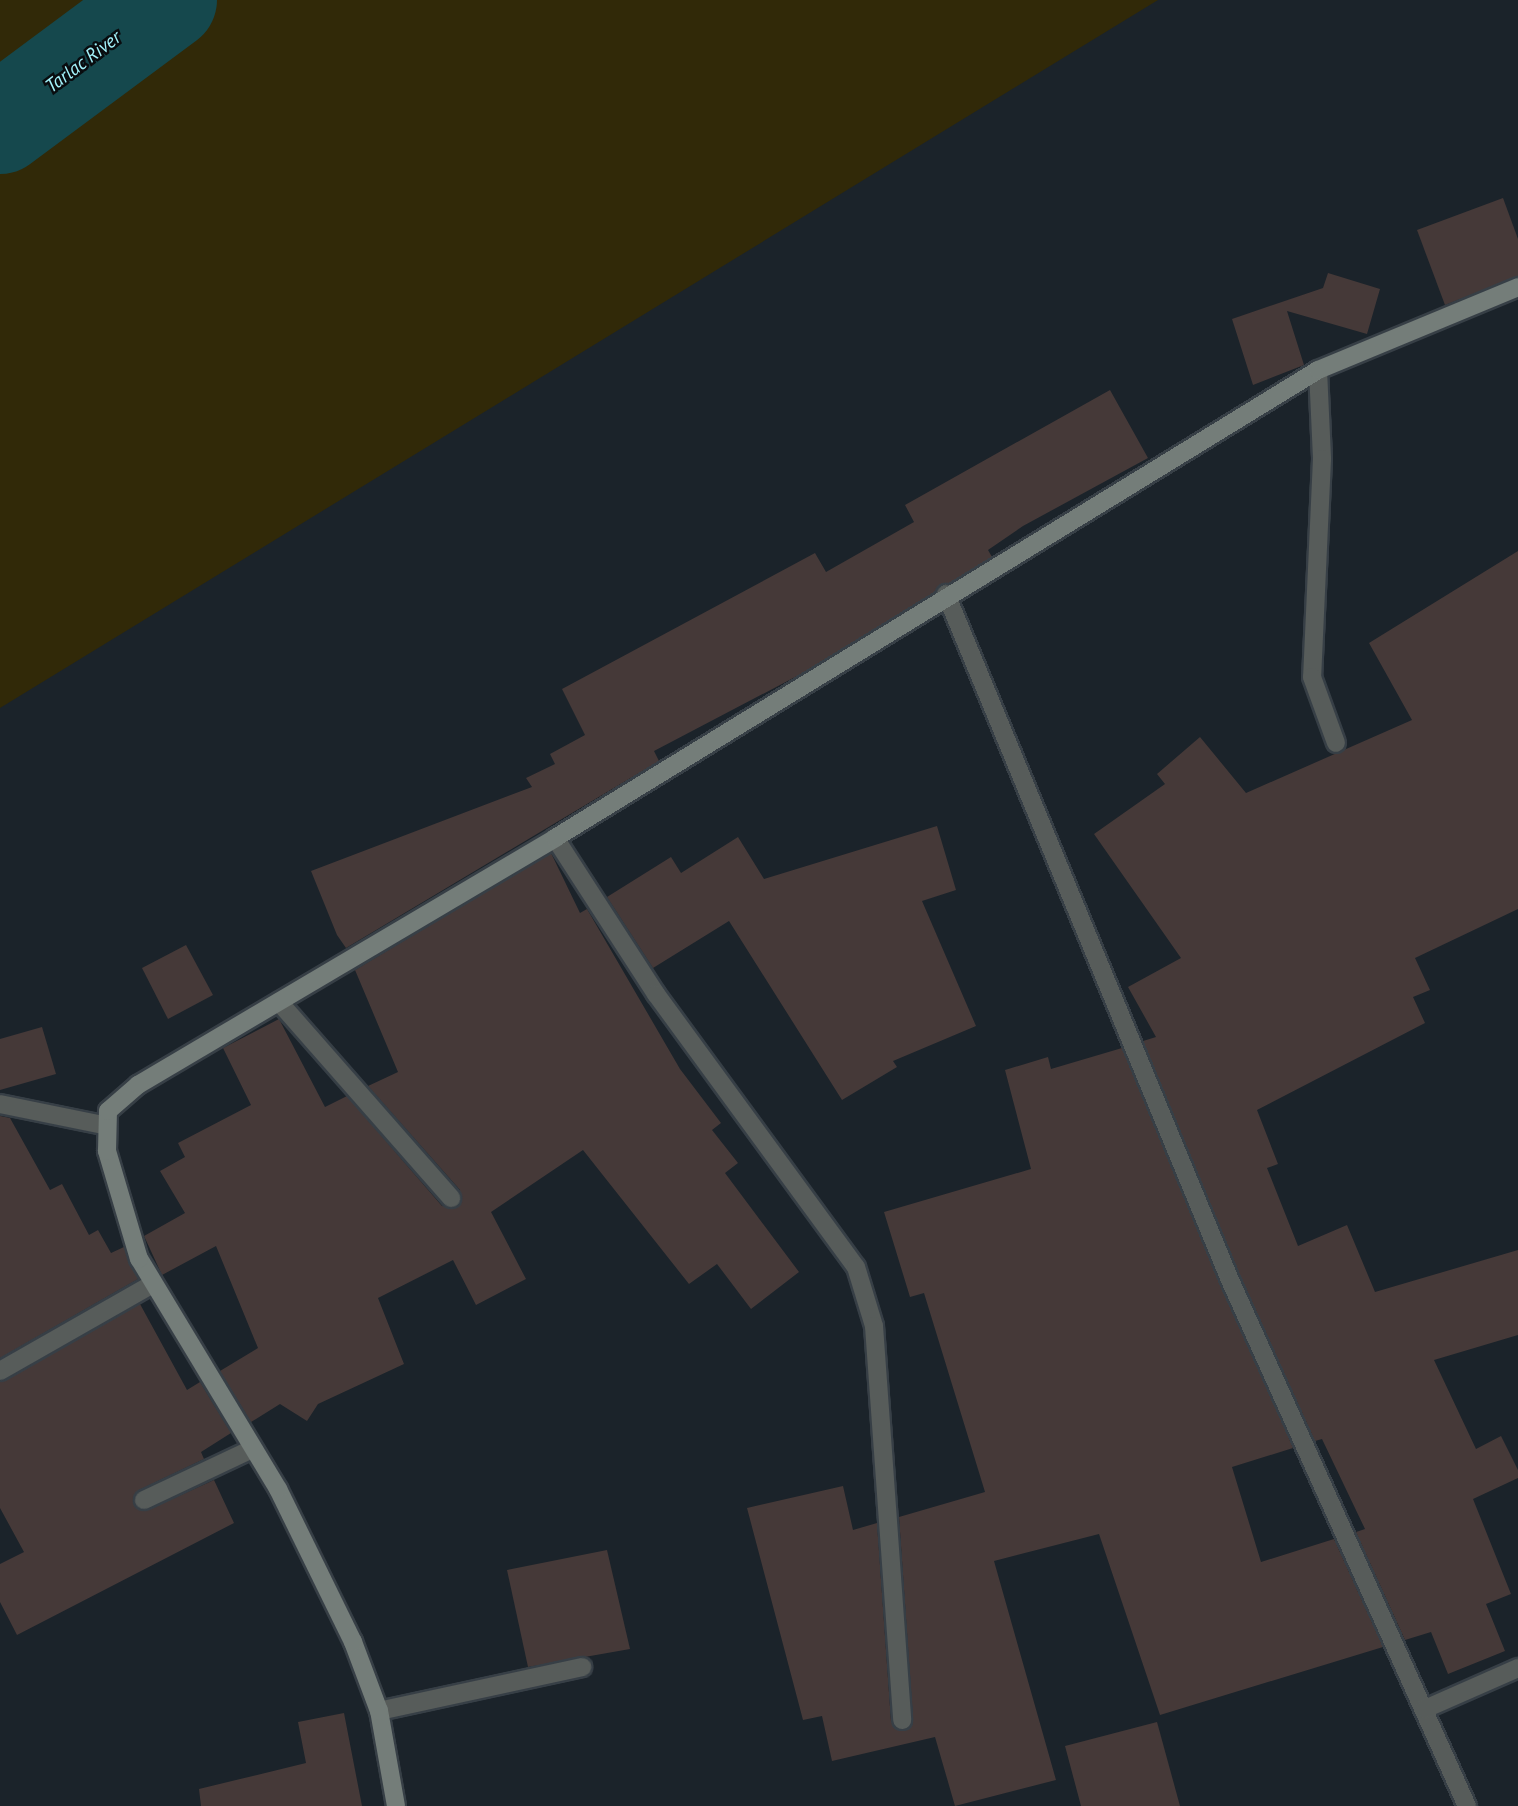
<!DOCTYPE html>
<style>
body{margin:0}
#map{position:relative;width:1518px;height:1806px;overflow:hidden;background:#1b232a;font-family:"PT Sans",sans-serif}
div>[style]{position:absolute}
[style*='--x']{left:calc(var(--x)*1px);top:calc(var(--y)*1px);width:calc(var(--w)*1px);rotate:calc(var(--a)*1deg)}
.sand>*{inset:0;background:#312908}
.river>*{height:100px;margin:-50px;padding:0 50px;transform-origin:50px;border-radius:50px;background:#15484d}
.building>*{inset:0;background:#453938}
.roads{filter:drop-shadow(2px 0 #373f46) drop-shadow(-2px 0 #373f46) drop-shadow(0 2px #373f46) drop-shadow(0 -2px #373f46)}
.lane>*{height:18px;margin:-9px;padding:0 9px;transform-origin:9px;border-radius:9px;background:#575c5a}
.street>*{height:18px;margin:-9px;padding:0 9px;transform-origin:9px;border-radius:9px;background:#575c5a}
.secondary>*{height:18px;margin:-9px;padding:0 9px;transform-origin:9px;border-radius:9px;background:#747d79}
span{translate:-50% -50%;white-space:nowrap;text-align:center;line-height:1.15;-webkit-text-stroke:5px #090c0f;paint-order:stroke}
.water-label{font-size:19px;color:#a3f2fa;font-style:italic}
</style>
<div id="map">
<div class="sand">
<div style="clip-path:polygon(0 0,1158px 0,0 708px)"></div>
</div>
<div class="river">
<div style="--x:0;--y:124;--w:208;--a:-36.6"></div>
</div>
<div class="building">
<div style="clip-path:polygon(1503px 198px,1518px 239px,1518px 276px,1445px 305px,1417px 230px)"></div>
<div style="clip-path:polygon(1328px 273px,1380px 289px,1367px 334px,1287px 311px,1304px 365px,1253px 385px,1232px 319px,1323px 288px)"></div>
<div style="clip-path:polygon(1110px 390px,1148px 458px,1023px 526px,988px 550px,992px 557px,799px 675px,654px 751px,659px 761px,346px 948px,337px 935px,311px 871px,532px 787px,526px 778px,555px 764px,550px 754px,585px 735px,562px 689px,815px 553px,826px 572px,914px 522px,905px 505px)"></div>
<div style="clip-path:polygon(1518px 551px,1518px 909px,1415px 958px,1430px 990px,1413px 997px,1425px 1023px,1257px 1110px,1278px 1164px,1267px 1168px,1298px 1246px,1347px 1225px,1375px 1292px,1518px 1250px,1518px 1335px,1434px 1360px,1476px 1449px,1501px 1436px,1518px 1470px,1518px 1478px,1473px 1499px,1511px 1594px,1486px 1604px,1505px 1651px,1448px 1674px,1431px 1632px,1405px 1640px,1356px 1532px,1365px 1529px,1322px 1439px,1315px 1441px,1240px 1275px,1143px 1041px,1156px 1037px,1128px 987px,1181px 958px,1094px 834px,1165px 784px,1157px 774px,1200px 737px,1246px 793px,1412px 720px,1369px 643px)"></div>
<div style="clip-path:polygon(937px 826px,956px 890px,922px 901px,976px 1026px,893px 1061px,897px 1067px,842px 1100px,729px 921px,653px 968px,607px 897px,671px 857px,681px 873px,738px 837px,764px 879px)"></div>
<div style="clip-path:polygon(551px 853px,580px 913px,587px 909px,680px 1069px,721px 1123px,712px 1130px,738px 1163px,725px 1173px,799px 1272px,751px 1309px,717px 1264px,689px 1284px,583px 1150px,491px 1212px,526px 1279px,476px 1305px,453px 1260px,378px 1298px,404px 1364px,318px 1404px,307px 1421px,280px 1404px,251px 1422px,220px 1371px,258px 1348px,216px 1246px,162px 1275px,144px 1236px,185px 1213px,160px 1171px,185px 1157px,178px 1143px,251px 1105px,223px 1048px,279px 1019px,325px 1107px,347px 1096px,442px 1206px,458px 1207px,460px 1190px,368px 1086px,398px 1072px,355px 970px)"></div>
<div style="clip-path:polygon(186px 945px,213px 995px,168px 1019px,142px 968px)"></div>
<div style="clip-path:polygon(42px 1027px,56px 1074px,0 1090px,0 1039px)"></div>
<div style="clip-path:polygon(1122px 1048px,1293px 1448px,1232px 1467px,1261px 1562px,1334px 1539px,1383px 1647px,1160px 1715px,1099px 1534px,994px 1561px,1056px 1780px,955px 1806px,935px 1737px,832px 1761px,822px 1716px,803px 1720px,747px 1508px,843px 1486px,853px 1530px,877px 1523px,891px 1721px,898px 1730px,909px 1729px,913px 1719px,899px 1517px,985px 1492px,924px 1293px,910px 1297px,884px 1212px,1031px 1169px,1005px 1070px,1048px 1057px,1051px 1069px)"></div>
<div style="clip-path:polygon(0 1116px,10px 1118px,50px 1190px,62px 1184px,89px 1235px,98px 1230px,111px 1253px,124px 1247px,138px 1279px,0 1358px)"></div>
<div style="clip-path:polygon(140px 1304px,187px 1390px,200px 1382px,231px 1433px,201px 1452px,204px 1459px,139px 1490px,134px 1504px,148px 1510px,214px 1480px,234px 1523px,17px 1635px,0 1602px,0 1564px,24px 1552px,0 1508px,0 1382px)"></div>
<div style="clip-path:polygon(607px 1550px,630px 1649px,528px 1667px,507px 1570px)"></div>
<div style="clip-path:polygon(344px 1713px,362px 1806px,201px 1806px,199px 1789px,306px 1763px,298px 1722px)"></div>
<div style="clip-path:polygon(1157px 1722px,1180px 1806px,1081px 1806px,1065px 1746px)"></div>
</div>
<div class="roads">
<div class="lane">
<div style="--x:279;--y:1002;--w:261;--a:48.7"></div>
<div style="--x:379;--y:1711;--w:208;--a:-12.2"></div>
</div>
<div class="street">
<div style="--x:1318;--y:370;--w:89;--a:87.4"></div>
<div style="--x:1322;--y:459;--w:218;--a:92.6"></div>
<div style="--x:1312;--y:677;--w:70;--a:70"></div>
<div style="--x:946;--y:594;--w:742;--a:67.51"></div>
<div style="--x:1230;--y:1280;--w:577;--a:65.75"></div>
<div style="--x:555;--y:838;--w:186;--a:57.1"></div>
<div style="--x:656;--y:994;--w:338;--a:53.8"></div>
<div style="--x:856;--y:1267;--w:62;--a:73"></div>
<div style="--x:874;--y:1326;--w:395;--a:85.9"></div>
<div style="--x:0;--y:1104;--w:105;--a:11.5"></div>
<div style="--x:0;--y:1371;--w:174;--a:-29.7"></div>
<div style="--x:144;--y:1500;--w:119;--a:-25.3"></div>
<div style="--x:1425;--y:1709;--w:102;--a:-23.8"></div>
</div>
<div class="secondary">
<div style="--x:396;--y:1806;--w:97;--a:-100.1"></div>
<div style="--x:379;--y:1711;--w:74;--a:-110.6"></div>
<div style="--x:353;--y:1642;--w:170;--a:-116.1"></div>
<div style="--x:278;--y:1489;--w:269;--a:-121.1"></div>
<div style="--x:139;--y:1259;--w:113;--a:-106.5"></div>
<div style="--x:107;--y:1151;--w:40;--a:-88.6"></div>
<div style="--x:108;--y:1111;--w:40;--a:-41"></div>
<div style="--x:138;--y:1085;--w:485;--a:-30.6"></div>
<div style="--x:555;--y:838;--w:895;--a:-31.52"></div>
<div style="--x:1318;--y:370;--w:217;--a:-22.5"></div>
</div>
</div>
<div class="water-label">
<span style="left:83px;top:62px;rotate:-37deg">Tarlac River</span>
</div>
</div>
